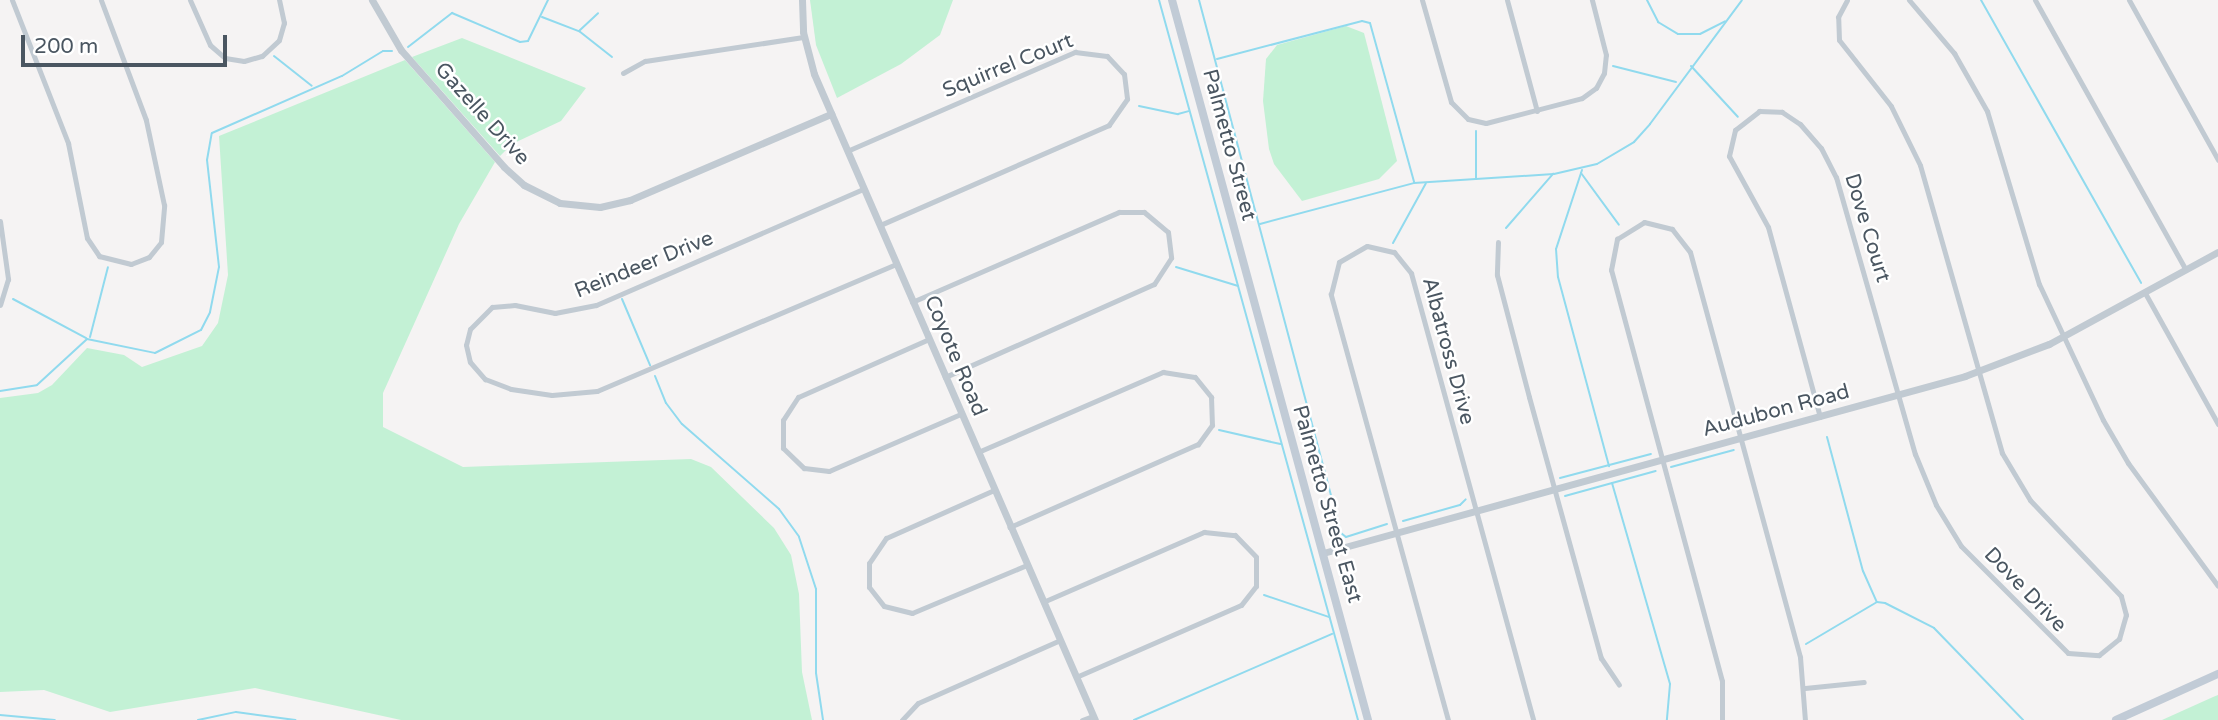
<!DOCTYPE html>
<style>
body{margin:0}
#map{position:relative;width:2218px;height:720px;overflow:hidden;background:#f5f3f3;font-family:"Varela Round",sans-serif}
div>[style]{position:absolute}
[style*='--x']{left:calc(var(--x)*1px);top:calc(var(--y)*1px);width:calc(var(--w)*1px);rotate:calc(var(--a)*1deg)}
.green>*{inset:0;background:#c3f1d5}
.stream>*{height:2px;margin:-1px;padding:0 1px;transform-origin:1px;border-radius:1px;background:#90daee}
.minor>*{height:5px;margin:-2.5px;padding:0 2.5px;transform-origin:2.5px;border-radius:2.5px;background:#c1cad2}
.tertiary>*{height:7px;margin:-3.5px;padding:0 3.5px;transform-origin:3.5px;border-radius:3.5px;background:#c1cad2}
.secondary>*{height:8px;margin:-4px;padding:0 4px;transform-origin:4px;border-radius:4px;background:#c1cbd6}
span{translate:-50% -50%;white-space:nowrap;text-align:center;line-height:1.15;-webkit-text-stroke:5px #fff;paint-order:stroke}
.street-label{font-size:21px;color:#4a5661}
.scale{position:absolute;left:21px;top:35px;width:206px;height:32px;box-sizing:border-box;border:4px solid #4a5661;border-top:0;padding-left:9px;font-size:21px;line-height:24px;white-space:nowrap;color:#4a5661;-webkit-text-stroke:5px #fff;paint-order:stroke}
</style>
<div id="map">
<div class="green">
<div style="clip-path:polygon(810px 0,953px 0,940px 35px,901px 64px,837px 98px,816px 45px)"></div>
<div style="clip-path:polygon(1346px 26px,1364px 33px,1397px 161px,1379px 179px,1302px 201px,1274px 164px,1269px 149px,1263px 101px,1266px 59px,1277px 45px)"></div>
<div style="clip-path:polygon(462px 38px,586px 88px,561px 121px,512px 144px,500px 156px,412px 57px)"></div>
<div style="clip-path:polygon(405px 60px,495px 162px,459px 224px,383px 393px,383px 427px,463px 467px,691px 459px,711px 467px,774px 528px,791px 555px,799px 594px,802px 672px,812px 720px,401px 720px,255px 688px,110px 712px,44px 690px,0 692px,0 398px,38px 393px,52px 385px,87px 348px,124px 355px,142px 367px,202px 346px,218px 323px,228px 275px,219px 136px)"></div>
<div style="clip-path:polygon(2218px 695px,2218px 720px,2162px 720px,2213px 697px)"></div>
</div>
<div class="stream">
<div style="--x:1159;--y:0;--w:747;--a:74.55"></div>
<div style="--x:1199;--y:0;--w:552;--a:75.08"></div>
<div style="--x:1341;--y:533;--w:6;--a:39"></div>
<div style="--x:1346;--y:537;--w:43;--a:-17.6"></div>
<div style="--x:1647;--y:0;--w:25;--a:63"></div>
<div style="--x:1658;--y:22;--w:23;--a:31"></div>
<div style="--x:1678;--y:34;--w:22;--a:0"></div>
<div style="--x:1700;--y:34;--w:28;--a:-27"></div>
<div style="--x:1981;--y:0;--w:325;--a:60.5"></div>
<div style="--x:542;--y:17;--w:40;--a:21"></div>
<div style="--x:579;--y:31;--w:42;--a:38.2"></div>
<div style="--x:579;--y:31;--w:26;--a:-43"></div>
<div style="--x:408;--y:47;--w:56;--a:-37.7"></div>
<div style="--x:452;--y:13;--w:74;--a:23.1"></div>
<div style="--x:520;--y:42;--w:8;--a:-7"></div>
<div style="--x:528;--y:41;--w:46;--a:-64"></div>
<div style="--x:274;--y:56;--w:48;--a:38.3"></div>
<div style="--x:1217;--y:59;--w:150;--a:-14.7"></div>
<div style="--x:1362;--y:21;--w:8;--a:14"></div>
<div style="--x:1370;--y:23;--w:165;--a:74.5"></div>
<div style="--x:1613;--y:66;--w:65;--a:14.3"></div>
<div style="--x:1691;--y:66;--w:69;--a:47.3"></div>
<div style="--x:1139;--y:106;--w:40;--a:12"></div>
<div style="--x:1178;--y:114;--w:11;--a:-15"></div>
<div style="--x:1582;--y:170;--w:83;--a:108.2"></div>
<div style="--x:1556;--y:249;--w:28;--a:86"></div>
<div style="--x:1558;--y:277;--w:196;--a:74.9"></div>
<div style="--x:1581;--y:173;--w:64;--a:53.8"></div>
<div style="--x:1476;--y:179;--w:48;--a:-90"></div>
<div style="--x:1260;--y:224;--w:159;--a:-14.9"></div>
<div style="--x:1414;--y:183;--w:140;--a:-3.7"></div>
<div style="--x:1554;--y:174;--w:44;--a:-13.1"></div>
<div style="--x:1597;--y:164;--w:43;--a:-30.7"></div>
<div style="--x:1634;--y:142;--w:24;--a:-48"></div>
<div style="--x:1650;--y:124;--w:154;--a:-53.4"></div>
<div style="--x:1506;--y:228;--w:72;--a:-49"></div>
<div style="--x:1393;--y:243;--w:68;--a:-61.2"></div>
<div style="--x:1176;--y:267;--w:65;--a:17"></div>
<div style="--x:13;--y:299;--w:83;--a:28.1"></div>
<div style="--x:622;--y:299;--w:72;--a:67"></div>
<div style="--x:90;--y:337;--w:72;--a:-75.6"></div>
<div style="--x:655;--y:376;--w:29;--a:68"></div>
<div style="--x:666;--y:403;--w:26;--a:53"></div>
<div style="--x:682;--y:424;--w:129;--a:41.2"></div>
<div style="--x:779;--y:509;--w:34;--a:54"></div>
<div style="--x:799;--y:537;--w:55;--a:71.9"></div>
<div style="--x:816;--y:589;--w:84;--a:90"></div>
<div style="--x:816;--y:673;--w:48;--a:81.5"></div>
<div style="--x:0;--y:391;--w:37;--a:-9"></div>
<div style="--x:37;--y:385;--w:68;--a:-42.6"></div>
<div style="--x:87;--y:339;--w:69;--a:11.6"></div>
<div style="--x:155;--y:353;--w:51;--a:-26.6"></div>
<div style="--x:201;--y:330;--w:20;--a:-63"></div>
<div style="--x:210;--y:312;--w:46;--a:-78.7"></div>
<div style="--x:219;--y:267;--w:108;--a:-96.4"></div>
<div style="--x:207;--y:160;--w:27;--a:-80"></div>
<div style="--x:212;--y:133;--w:142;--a:-23.7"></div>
<div style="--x:342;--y:76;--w:48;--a:-31.4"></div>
<div style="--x:383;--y:51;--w:9;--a:0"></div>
<div style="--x:1219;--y:430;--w:63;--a:12.9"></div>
<div style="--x:1827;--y:437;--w:139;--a:75"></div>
<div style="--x:1863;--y:571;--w:34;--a:66"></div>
<div style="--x:1671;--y:467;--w:65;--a:-15.1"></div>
<div style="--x:1560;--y:478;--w:94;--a:-14.8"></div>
<div style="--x:1612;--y:483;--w:209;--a:73.9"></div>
<div style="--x:1670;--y:684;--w:36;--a:95"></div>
<div style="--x:1565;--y:496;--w:94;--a:-15.4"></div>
<div style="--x:1403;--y:521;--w:59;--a:-15.7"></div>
<div style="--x:1460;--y:505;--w:8;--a:-45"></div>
<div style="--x:1264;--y:595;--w:69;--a:18.7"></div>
<div style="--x:1806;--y:644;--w:82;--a:-30.6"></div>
<div style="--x:1877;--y:602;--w:8;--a:7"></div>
<div style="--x:1885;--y:603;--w:55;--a:27"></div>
<div style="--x:1934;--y:628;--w:128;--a:45.9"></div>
<div style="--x:0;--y:715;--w:55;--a:5.2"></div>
<div style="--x:198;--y:720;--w:39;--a:-12"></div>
<div style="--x:236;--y:712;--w:60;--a:7.7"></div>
<div style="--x:1134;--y:720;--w:216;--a:-23.5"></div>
</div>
<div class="minor">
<div style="--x:12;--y:0;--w:154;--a:68.6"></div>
<div style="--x:68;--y:143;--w:97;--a:78.7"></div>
<div style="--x:87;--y:238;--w:22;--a:56"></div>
<div style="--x:99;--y:256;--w:33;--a:14"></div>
<div style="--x:131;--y:264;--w:19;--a:-21"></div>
<div style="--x:149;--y:257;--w:19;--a:-51"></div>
<div style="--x:161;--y:242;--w:37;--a:-85"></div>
<div style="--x:164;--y:205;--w:87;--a:-102"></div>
<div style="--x:146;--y:120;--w:128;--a:-110.6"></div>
<div style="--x:190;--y:0;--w:49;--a:66"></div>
<div style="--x:210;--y:45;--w:20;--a:41"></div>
<div style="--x:225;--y:58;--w:19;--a:9"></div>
<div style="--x:244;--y:61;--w:19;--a:-16"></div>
<div style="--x:262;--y:56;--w:23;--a:-43"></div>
<div style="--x:279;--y:40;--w:18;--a:-74"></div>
<div style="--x:284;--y:23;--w:24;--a:-102"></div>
<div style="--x:1422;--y:0;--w:106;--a:74.1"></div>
<div style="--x:1451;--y:102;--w:24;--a:45"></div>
<div style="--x:1468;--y:119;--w:18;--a:13"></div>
<div style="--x:1486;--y:123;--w:99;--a:-14.6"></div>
<div style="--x:1582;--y:98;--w:17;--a:-36"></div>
<div style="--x:1596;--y:88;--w:17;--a:-62"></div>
<div style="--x:1604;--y:73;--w:18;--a:-84"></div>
<div style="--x:1606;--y:55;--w:57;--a:-104.3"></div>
<div style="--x:1507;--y:0;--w:115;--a:74.9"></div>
<div style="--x:1909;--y:0;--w:70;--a:49.7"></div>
<div style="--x:1954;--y:53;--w:67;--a:60.4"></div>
<div style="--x:1987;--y:111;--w:181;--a:73.3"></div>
<div style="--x:2039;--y:284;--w:150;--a:64.8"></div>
<div style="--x:2103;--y:420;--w:50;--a:59.8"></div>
<div style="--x:2128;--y:463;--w:152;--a:53.8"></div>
<div style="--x:2035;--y:0;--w:309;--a:60.8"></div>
<div style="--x:2129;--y:0;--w:183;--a:60.9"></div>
<div style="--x:623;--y:73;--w:25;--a:-29"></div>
<div style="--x:645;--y:61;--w:160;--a:-8.6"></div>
<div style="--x:847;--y:151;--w:249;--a:-23.5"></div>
<div style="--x:1075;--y:52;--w:32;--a:7"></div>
<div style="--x:1107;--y:56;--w:25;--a:47"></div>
<div style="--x:1124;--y:74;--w:25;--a:83"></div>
<div style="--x:1127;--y:99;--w:32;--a:125"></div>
<div style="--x:1109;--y:125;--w:250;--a:156.4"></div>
<div style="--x:863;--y:189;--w:291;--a:156.5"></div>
<div style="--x:596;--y:305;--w:42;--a:169"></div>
<div style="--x:555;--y:313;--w:41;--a:-168.7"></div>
<div style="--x:515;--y:305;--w:23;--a:175"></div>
<div style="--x:492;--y:307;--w:31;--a:135"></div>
<div style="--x:470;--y:329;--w:16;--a:104"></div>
<div style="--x:466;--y:345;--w:17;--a:77"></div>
<div style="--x:470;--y:362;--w:23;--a:49"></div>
<div style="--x:485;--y:379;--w:28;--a:21"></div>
<div style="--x:511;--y:389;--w:41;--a:8.3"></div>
<div style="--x:552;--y:395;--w:45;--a:-5.1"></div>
<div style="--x:597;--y:391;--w:325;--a:-23"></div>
<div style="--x:0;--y:221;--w:59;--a:82.1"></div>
<div style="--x:8;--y:279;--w:27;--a:107"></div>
<div style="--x:1498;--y:242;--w:33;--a:92"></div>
<div style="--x:1497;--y:275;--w:126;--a:75.3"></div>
<div style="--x:1529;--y:397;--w:271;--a:74.6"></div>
<div style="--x:1601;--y:658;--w:32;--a:56"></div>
<div style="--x:2145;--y:293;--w:150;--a:60.9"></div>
<div style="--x:912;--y:302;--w:226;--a:-23.5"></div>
<div style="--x:1119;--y:212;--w:25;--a:0"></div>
<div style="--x:1144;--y:212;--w:31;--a:40"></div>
<div style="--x:1168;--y:232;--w:26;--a:83"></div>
<div style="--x:1171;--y:258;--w:31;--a:123"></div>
<div style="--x:1154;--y:284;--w:229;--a:156"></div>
<div style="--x:929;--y:339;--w:143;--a:156.1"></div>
<div style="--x:798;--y:397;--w:27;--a:123"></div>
<div style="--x:783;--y:420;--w:28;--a:90"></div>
<div style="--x:783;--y:448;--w:29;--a:44"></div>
<div style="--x:804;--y:468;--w:25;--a:7"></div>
<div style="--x:829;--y:471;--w:144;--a:-23.4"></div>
<div style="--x:1820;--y:417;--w:197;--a:-105.3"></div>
<div style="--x:1768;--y:227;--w:81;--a:-118.8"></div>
<div style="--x:1729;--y:156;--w:27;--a:-77"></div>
<div style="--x:1735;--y:130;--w:31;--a:-38"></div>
<div style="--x:1759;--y:111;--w:23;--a:2"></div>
<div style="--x:1782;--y:112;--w:22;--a:34"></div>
<div style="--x:1800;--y:124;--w:32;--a:49"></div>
<div style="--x:1821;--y:148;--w:33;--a:63"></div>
<div style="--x:1836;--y:177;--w:288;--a:74.1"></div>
<div style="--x:1915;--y:454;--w:55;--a:67.6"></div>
<div style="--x:1936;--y:505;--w:48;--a:58.6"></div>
<div style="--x:1961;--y:546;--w:151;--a:45"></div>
<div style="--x:2068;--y:653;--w:31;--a:4"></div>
<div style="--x:2099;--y:655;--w:26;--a:-39"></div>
<div style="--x:2119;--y:639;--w:25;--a:-74"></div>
<div style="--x:2126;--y:615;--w:20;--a:-105"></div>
<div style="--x:2121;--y:596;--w:132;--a:-133.5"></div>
<div style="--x:2030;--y:500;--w:55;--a:-120.8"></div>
<div style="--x:2002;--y:453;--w:299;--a:-105.9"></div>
<div style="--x:1920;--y:165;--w:66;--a:-116.2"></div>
<div style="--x:1891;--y:106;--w:84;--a:-128.2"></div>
<div style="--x:1839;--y:40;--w:23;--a:-92"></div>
<div style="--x:1838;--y:17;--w:19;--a:-62"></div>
<div style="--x:978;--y:452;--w:202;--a:-23.4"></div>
<div style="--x:1163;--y:372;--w:32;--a:9"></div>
<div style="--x:1195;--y:377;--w:26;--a:51"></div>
<div style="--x:1211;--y:397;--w:28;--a:88"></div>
<div style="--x:1212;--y:425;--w:24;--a:126"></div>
<div style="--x:1198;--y:444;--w:206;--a:156.2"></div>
<div style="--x:994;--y:490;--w:118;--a:156"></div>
<div style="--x:886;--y:538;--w:30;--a:124"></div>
<div style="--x:869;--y:563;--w:24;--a:90"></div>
<div style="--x:869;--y:587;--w:24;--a:52"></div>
<div style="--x:884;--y:606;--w:29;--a:14"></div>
<div style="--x:912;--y:613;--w:125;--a:-22.7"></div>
<div style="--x:1043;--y:602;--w:176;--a:-23.5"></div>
<div style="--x:1204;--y:532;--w:31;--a:6"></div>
<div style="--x:1235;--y:535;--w:30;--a:46"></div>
<div style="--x:1256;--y:557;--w:29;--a:90"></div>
<div style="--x:1256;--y:586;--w:24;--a:128"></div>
<div style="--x:1241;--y:605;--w:180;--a:156.4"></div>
<div style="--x:1805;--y:688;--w:59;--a:-5.8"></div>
<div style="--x:902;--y:720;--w:23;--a:-47"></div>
<div style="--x:918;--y:703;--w:155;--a:-23.9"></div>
<div style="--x:1082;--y:720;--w:12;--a:-20"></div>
<div style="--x:1448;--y:720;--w:442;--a:-105.4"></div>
<div style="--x:1331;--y:294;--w:33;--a:-76"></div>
<div style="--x:1339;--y:262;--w:32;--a:-30"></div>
<div style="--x:1367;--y:246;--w:28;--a:13"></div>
<div style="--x:1394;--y:252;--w:27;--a:51"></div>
<div style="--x:1411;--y:273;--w:463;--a:74.7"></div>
<div style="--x:1722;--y:720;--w:39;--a:-90"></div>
<div style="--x:1722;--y:681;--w:426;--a:-105.1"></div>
<div style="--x:1611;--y:270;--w:32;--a:-79"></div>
<div style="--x:1617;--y:239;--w:32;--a:-32"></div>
<div style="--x:1644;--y:222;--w:29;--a:14"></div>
<div style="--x:1672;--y:229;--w:29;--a:52"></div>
<div style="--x:1690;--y:252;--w:420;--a:74.8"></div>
<div style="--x:1800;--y:657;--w:63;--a:85.5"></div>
</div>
<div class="tertiary">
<div style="--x:372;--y:0;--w:58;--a:59.9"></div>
<div style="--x:401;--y:50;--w:156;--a:48.6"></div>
<div style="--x:504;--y:167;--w:27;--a:42"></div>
<div style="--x:524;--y:185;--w:40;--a:26.6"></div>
<div style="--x:560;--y:203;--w:40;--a:5.7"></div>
<div style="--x:600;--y:207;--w:31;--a:-13"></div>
<div style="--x:630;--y:200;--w:219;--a:-23.2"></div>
<div style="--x:802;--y:0;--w:32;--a:88"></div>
<div style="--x:803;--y:32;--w:43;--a:75.3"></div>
<div style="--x:814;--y:74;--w:704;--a:66.49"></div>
<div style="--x:1323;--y:553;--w:666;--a:-15.41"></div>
<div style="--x:1965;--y:376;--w:90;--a:-20.9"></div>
<div style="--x:2049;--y:344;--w:192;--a:-28.6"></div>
</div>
<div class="secondary">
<div style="--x:1172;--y:0;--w:746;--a:74.77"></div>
<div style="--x:2116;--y:720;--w:112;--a:-24.3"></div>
</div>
<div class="street-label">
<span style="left:1008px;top:66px;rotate:-22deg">Squirrel Court</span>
<span style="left:482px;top:114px;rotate:48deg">Gazelle Drive</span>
<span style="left:1229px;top:145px;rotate:75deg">Palmetto Street</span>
<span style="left:1867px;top:228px;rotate:73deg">Dove Court</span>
<span style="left:644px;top:265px;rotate:-22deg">Reindeer Drive</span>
<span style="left:1448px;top:351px;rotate:75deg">Albatross Drive</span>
<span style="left:955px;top:356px;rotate:67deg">Coyote Road</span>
<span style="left:1776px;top:411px;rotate:-15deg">Audubon Road</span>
<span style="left:1327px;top:504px;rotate:74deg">Palmetto Street East</span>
<span style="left:2025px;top:590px;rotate:46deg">Dove Drive</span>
</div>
<div class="scale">200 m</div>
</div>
